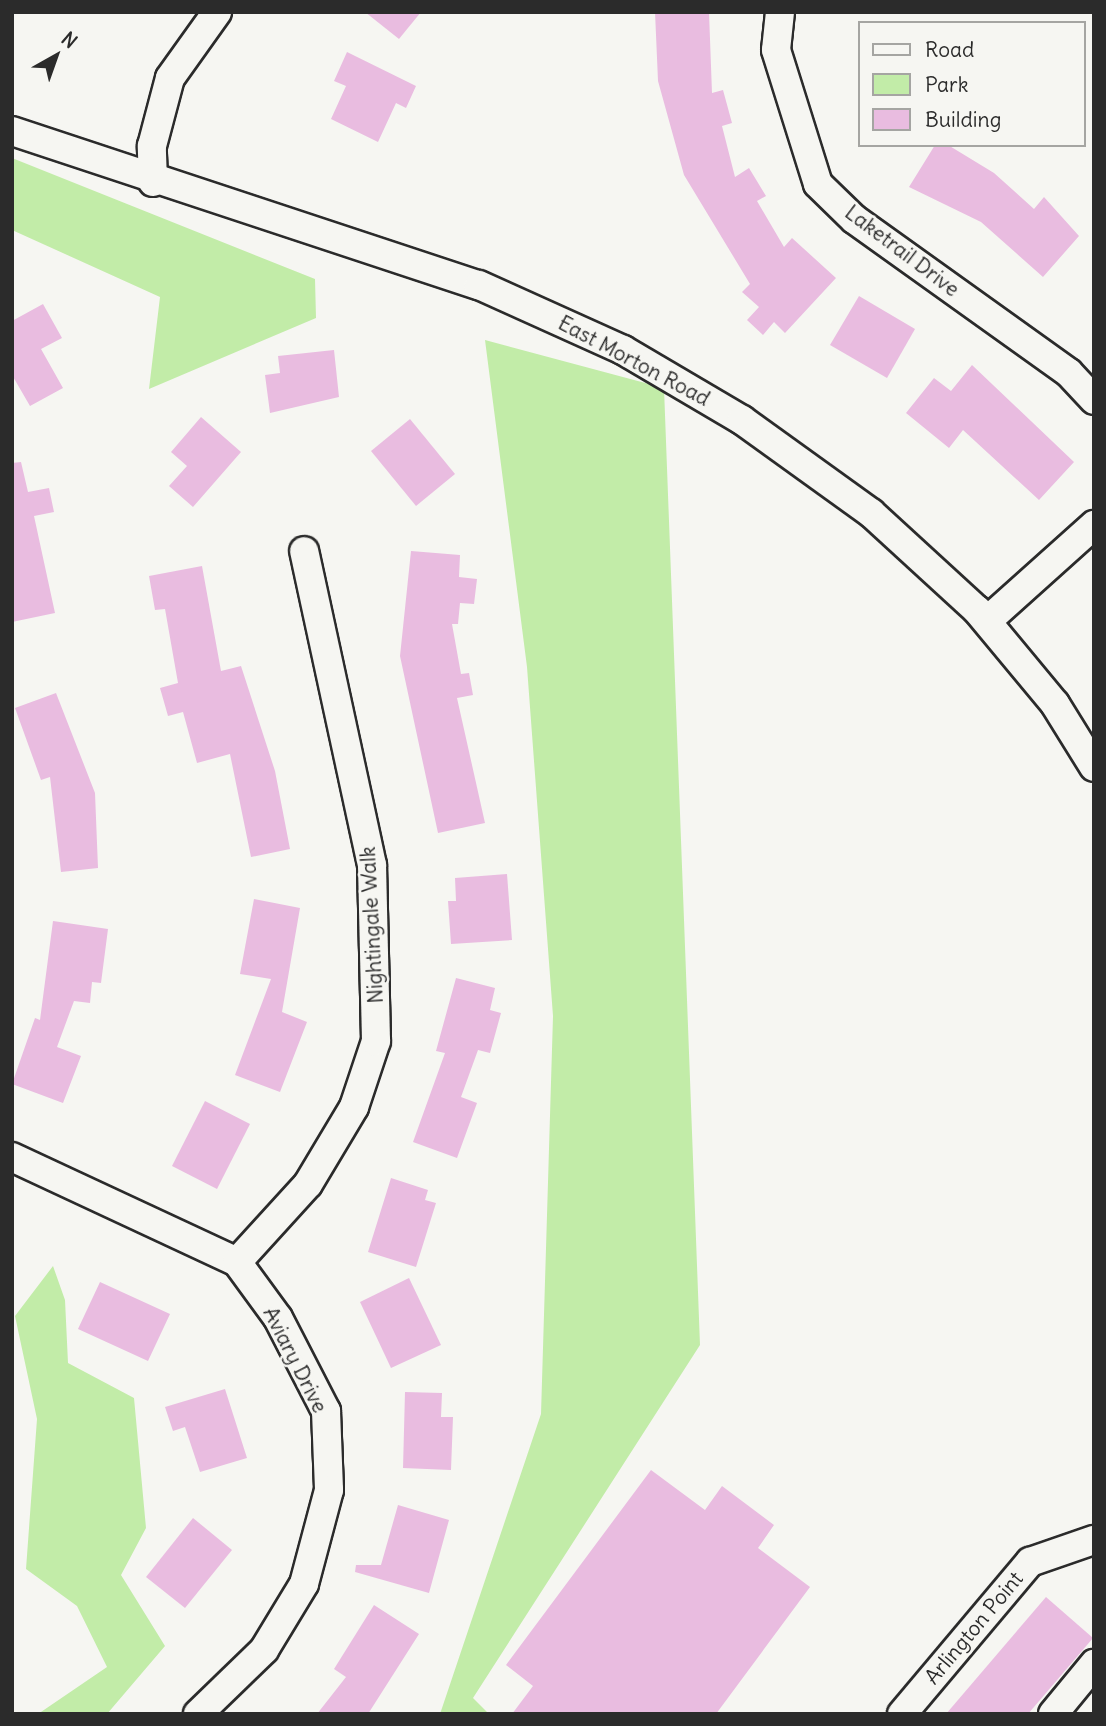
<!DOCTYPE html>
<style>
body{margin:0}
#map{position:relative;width:1106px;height:1726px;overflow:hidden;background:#f6f6f2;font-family:Delius,sans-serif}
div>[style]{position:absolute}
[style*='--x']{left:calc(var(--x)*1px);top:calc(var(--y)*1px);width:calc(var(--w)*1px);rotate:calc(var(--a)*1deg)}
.green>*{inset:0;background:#c2eca8}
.building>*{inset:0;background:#e9bce0}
.roads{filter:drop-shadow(2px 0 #2b2b2b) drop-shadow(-2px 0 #2b2b2b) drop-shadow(0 2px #2b2b2b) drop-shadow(0 -2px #2b2b2b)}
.street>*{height:28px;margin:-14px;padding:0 14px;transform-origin:14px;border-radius:14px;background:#f6f6f2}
span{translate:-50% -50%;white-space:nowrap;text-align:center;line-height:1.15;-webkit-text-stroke:5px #f6f6f2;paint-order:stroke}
.street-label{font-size:21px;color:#2b2b2b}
.frame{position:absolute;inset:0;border:14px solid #2b2b2b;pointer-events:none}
.legend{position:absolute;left:858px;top:21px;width:228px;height:126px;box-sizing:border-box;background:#f6f6f2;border:2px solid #a5a5a2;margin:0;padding:9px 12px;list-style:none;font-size:21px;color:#2b2b2b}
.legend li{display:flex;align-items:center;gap:14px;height:35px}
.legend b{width:35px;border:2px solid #a5a5a2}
.north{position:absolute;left:21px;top:21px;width:70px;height:70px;-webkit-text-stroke:5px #f6f6f2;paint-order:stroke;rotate:40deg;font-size:19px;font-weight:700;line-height:28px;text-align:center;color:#2b2b2b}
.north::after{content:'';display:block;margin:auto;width:24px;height:32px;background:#2b2b2b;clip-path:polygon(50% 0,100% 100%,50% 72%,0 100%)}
</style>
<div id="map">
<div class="green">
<div style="clip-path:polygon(12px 158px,315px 279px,316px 318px,149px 389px,160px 297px,12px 230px)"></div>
<div style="clip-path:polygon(485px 340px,664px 388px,700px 1345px,473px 1698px,489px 1714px,440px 1714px,541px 1414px,553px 1016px,527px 667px)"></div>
<div style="clip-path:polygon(53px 1266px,65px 1300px,68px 1363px,134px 1398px,146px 1528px,121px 1575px,165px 1646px,107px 1714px,38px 1714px,107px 1667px,77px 1606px,26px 1569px,37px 1419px,15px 1316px)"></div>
</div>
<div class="building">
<div style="clip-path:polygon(365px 12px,421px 12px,399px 39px)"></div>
<div style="clip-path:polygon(655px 12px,709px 12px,712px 93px,723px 90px,732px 123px,722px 126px,735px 177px,749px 168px,766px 196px,757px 201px,784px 247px,792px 238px,836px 278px,785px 333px,774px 322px,763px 335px,747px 320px,759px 307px,742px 292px,750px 284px,684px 175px,658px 81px)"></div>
<div style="clip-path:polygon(347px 52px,416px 86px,406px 108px,396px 103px,378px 142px,331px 119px,346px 86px,334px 81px)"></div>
<div style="clip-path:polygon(935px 145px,948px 145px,994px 173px,1034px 209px,1044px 197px,1079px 236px,1043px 277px,981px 222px,909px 187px)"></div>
<div style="clip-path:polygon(859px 296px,915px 329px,887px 378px,830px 345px)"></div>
<div style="clip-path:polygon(43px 304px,62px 338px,41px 349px,63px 388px,30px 406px,12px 375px,12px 321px)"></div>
<div style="clip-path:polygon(334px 350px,339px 397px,270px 413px,265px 375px,280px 373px,278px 356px)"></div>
<div style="clip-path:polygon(972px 365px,1074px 462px,1039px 500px,963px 430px,949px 448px,906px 413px,934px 378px,951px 391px)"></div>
<div style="clip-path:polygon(201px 417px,241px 452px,193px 507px,169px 486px,187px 466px,171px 452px)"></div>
<div style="clip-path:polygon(410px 419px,455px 474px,416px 506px,371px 451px)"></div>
<div style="clip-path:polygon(21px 462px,28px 492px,49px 488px,54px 512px,34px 516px,55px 613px,12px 622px,12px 463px)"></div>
<div style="clip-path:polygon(411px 551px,460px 555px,459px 577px,477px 579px,474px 604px,460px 603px,458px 624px,452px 624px,461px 674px,469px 673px,473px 695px,457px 698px,485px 823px,438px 833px,400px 656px)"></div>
<div style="clip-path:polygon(202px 566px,221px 671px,241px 666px,275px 771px,290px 849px,251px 857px,230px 754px,197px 763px,183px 712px,168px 716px,160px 688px,178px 683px,165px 609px,155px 610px,149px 576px)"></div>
<div style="clip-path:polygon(56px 693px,95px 793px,98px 868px,61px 872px,50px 777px,41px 780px,15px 708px)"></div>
<div style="clip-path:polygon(507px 874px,512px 940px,451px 944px,448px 901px,456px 901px,455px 878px)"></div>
<div style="clip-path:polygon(254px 899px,300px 908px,282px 1012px,307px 1022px,280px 1092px,235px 1075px,271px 979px,240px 974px)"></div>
<div style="clip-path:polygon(53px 921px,108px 929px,101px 983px,92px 982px,90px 1003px,74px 1001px,57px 1047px,81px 1056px,63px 1103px,12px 1084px,35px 1018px,40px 1020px)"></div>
<div style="clip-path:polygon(456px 978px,495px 988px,490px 1010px,501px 1013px,490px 1053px,478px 1050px,461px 1097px,477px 1103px,457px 1158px,413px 1142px,445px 1053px,436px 1051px)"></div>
<div style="clip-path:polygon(205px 1101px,250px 1124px,217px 1189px,172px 1166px)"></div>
<div style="clip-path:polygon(391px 1178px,428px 1190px,425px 1200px,436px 1203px,416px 1267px,368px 1252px)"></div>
<div style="clip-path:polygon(409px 1278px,441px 1345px,391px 1368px,360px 1302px)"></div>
<div style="clip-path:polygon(100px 1282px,170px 1314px,148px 1361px,78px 1329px)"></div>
<div style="clip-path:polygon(225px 1389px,247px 1458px,200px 1472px,185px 1427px,173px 1431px,165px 1407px)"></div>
<div style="clip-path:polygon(405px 1392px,442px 1393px,441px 1417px,453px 1417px,451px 1470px,403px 1468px)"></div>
<div style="clip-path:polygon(651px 1470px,705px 1510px,722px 1486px,774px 1525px,758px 1548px,810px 1587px,716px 1714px,512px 1714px,533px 1686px,506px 1665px)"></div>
<div style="clip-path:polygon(398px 1505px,449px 1520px,429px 1593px,355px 1572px,356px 1565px,381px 1565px)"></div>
<div style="clip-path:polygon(193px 1518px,232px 1550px,185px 1608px,146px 1577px)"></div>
<div style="clip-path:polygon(1046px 1597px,1093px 1638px,1028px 1714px,946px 1714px)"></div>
<div style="clip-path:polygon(374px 1605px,419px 1634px,368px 1714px,317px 1714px,346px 1677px,334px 1669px)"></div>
</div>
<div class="roads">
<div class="street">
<div style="--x:780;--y:12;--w:38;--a:96"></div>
<div style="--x:776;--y:50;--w:140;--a:72.6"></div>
<div style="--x:818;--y:184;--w:50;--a:44.2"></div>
<div style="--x:854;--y:219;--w:264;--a:35.6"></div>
<div style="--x:1069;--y:373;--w:37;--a:47"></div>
<div style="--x:12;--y:131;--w:492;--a:18.3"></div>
<div style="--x:479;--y:285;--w:158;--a:24.3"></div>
<div style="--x:623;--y:350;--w:138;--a:30.5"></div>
<div style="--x:742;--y:420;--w:159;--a:35.8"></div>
<div style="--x:871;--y:513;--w:144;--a:42.5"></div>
<div style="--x:977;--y:610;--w:122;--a:50.3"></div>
<div style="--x:1055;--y:704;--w:74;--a:58.2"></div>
<div style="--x:153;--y:182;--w:36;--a:-92"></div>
<div style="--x:152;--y:146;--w:70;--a:-75.2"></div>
<div style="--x:170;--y:78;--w:81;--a:-54.5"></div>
<div style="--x:987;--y:621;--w:144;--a:-41.9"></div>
<div style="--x:12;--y:1157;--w:248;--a:25"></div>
<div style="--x:237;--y:1262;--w:69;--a:53.8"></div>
<div style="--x:278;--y:1318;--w:105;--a:62.7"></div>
<div style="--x:326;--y:1411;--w:79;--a:87.8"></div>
<div style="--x:329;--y:1490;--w:97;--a:104.9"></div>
<div style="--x:304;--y:1584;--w:77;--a:121.2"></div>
<div style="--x:264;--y:1650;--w:92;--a:135.9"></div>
<div style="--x:237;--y:1262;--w:105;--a:-47.7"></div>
<div style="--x:308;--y:1184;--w:90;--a:-59.1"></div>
<div style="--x:354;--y:1107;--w:70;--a:-71.6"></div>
<div style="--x:376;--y:1041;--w:176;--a:-91.3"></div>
<div style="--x:372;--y:865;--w:321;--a:-102.2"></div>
<div style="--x:902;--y:1714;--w:199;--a:-49.9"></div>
<div style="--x:1030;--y:1562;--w:68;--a:-19"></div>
<div style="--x:1053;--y:1714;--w:65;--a:-50.6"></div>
</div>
</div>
<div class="street-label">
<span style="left:902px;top:251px;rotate:37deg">Laketrail Drive</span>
<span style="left:634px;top:361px;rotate:28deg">East Morton Road</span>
<span style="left:372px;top:925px;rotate:-93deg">Nightingale Walk</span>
<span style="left:295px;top:1360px;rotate:63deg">Aviary Drive</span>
<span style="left:974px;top:1628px;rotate:-50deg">Arlington Point</span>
</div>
<div class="frame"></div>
<ul class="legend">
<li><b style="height:9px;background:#f6f6f2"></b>Road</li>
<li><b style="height:19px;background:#c2eca8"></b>Park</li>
<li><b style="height:19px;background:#e9bce0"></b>Building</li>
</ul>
<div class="north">N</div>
</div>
